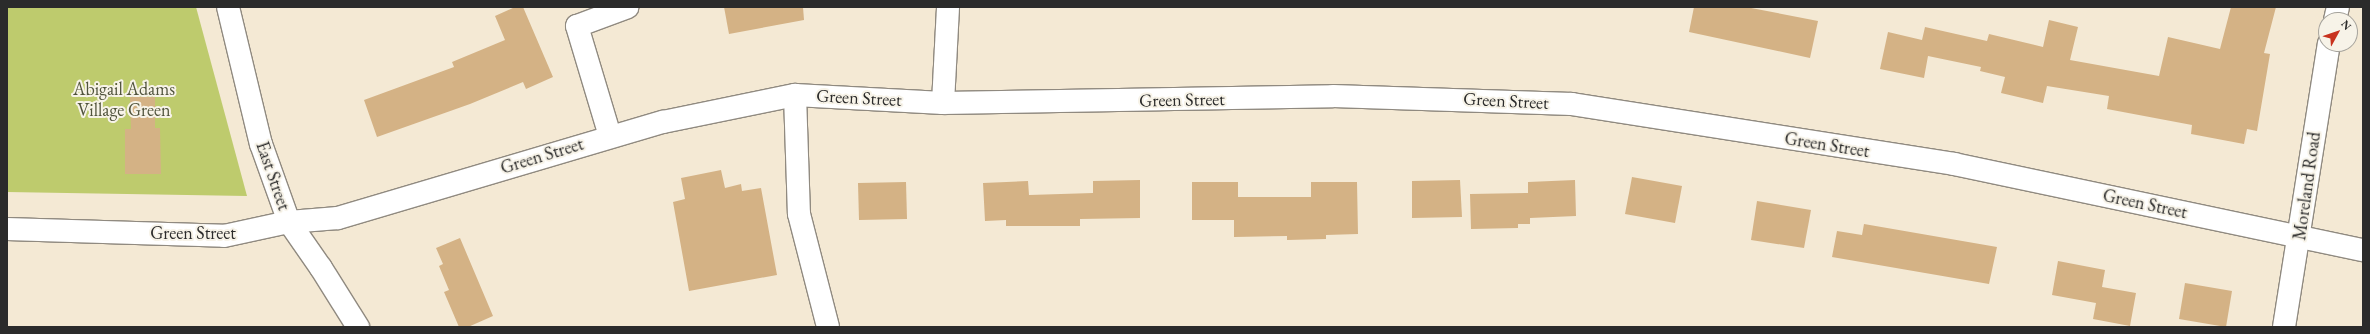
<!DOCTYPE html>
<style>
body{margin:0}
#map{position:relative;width:2370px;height:334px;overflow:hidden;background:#f4e9d4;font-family:"EB Garamond",serif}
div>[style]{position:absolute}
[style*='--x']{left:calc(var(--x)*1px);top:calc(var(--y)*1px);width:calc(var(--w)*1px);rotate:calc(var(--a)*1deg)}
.green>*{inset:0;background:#becb6d}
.building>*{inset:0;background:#d4b285}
.roads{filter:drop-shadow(1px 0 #908a80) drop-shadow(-1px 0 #908a80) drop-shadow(0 1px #908a80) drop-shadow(0 -1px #908a80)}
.minor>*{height:22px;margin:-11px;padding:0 11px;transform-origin:11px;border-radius:11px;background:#fff}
.major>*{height:22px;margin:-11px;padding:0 11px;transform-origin:11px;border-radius:11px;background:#fff}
span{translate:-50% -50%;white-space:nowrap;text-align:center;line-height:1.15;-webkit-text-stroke:4px #f7f3e8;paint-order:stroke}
.park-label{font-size:18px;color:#50533c}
.street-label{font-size:18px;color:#2b2b2b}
.frame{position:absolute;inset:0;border:8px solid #2b2b2b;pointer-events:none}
.north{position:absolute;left:2318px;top:12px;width:40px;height:40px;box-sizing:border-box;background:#f7f3e8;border:1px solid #a5a39c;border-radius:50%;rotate:50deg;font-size:11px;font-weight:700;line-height:16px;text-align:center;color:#2b2b2b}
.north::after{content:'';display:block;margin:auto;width:14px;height:18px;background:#c8321e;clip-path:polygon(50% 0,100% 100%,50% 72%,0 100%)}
</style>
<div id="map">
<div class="green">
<div style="clip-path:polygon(7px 7px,196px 7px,247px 196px,7px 192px)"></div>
</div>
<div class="building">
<div style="clip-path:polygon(515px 7px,523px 7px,553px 77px,526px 89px,523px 82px,470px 104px,377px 137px,364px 100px,454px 67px,452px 62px,505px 40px,495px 16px)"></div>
<div style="clip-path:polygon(724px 7px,803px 7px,804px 20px,729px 34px)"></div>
<div style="clip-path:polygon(1694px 7px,1746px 7px,1818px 21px,1810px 58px,1689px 32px)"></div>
<div style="clip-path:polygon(2231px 7px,2276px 7px,2264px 53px,2270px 54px,2257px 131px,2247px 129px,2244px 144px,2191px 134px,2192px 125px,2107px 109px,2109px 96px,2047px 86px,2043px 103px,2001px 93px,2005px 77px,1980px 71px,1981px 67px,1928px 56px,1924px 78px,1880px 69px,1888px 32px,1922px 40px,1925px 27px,1987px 41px,1989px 34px,2043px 47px,2049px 20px,2078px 27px,2070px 60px,2159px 76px,2168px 37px,2220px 49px)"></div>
<div style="clip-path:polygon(130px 97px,155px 97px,155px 128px,160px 128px,161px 174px,125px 174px,125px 129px,131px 129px)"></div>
<div style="clip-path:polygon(721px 170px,725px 188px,741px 184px,742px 191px,761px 188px,777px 275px,689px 291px,673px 202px,685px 199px,681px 178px)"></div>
<div style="clip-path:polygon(1632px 177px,1682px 186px,1675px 223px,1625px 214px)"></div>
<div style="clip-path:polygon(1140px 180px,1140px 218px,1080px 219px,1080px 226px,1006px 226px,1006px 220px,985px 221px,983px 183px,1028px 181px,1029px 195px,1093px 193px,1093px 181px)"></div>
<div style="clip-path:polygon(1460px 180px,1462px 217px,1412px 218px,1412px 181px)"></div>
<div style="clip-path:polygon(1575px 180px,1576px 216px,1530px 218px,1530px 224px,1518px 224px,1518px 228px,1471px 229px,1470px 194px,1528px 193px,1528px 182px)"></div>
<div style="clip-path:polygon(906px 182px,907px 219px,859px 220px,858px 183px)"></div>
<div style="clip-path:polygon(1192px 182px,1238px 182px,1238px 197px,1311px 197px,1311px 182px,1357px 182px,1358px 234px,1326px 235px,1326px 239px,1287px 240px,1287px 236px,1234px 237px,1234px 220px,1192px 220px)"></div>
<div style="clip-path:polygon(1757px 201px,1811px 210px,1804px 248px,1751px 240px)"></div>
<div style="clip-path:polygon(1864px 224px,1997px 247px,1989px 284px,1832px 257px,1837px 231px,1862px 235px)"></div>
<div style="clip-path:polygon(460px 238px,493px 316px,468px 327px,459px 327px,444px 292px,449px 290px,439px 266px,443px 264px,436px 248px)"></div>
<div style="clip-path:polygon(2058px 261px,2105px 270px,2102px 287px,2136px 293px,2130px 326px,2093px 319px,2096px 303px,2052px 295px)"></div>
<div style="clip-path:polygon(2185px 283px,2232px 291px,2226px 327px,2179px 319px)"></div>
</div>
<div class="roads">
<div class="minor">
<div style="--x:228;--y:7;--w:141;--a:76.5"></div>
<div style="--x:261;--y:144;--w:83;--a:70.3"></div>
<div style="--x:289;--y:222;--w:56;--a:55.2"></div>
<div style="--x:321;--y:268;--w:70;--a:57.9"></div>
<div style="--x:2335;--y:20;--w:13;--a:-77"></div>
<div style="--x:795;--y:95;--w:119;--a:88.1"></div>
<div style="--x:799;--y:214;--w:117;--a:75.6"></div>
<div style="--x:943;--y:103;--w:96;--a:-87"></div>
<div style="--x:610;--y:136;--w:115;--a:-106.7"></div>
<div style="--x:577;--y:26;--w:54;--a:-20.4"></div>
<div style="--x:2284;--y:327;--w:287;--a:-81"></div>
</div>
<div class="major">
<div style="--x:7;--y:229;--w:217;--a:1.8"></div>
<div style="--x:224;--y:236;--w:66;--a:-12.2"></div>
<div style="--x:289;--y:222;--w:49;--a:-4.7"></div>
<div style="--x:338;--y:218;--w:339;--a:-16.5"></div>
<div style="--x:663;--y:122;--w:135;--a:-11.6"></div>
<div style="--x:795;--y:95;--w:148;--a:3.1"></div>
<div style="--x:943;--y:103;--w:390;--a:-1"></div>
<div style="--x:1333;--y:96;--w:239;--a:1.9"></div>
<div style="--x:1572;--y:104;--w:387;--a:8.9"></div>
<div style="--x:1954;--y:164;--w:418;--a:11.9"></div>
</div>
</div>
<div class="park-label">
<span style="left:124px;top:100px">Abigail Adams<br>Village Green</span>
</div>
<div class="street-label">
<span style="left:859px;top:98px;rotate:3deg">Green Street</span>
<span style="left:1182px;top:100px;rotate:-1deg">Green Street</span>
<span style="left:1506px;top:101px;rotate:3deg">Green Street</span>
<span style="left:1827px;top:145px;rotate:9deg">Green Street</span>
<span style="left:542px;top:156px;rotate:-17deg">Green Street</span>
<span style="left:273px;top:176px;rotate:71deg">East Street</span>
<span style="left:2307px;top:186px;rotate:-82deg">Moreland Road</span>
<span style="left:2145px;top:204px;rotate:12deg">Green Street</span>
<span style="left:193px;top:233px">Green Street</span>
</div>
<div class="frame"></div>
<div class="north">N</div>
</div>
